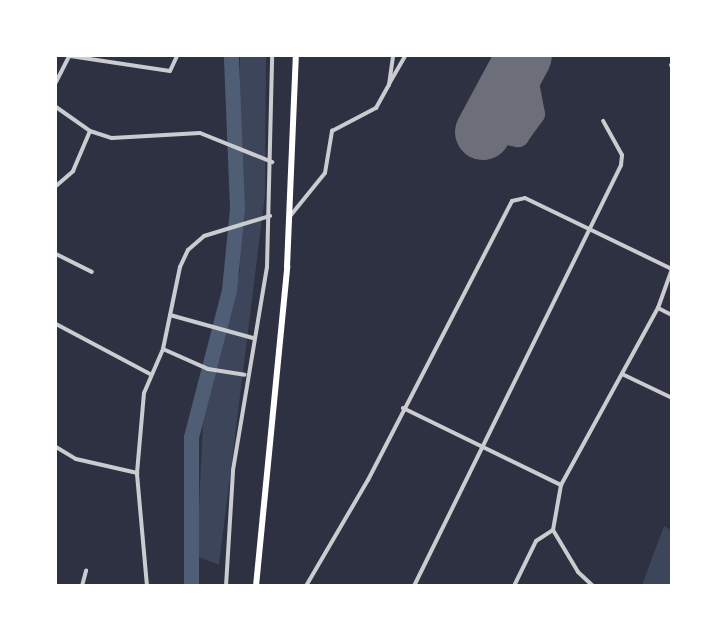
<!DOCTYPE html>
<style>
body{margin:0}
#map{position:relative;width:727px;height:641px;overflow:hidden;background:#2d3142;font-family:"DejaVu Sans",sans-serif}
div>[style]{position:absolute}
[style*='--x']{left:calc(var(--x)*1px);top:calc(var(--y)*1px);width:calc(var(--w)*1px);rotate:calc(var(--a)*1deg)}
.green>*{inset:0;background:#3c4559}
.river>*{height:15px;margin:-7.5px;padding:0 7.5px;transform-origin:7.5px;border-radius:7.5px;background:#4f5d75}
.taxiway>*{height:22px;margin:-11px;padding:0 11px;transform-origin:11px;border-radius:11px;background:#6c6f7a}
.runway>*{height:56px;margin:-28px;padding:0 28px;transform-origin:28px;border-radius:28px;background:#6c6f7a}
.minor>*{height:4px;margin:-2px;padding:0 2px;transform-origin:2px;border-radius:2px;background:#caccd0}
.trunk>*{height:6px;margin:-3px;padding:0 3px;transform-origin:3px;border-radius:3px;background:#fff}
span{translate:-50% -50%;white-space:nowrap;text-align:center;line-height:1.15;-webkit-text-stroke:4.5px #fff;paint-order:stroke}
.frame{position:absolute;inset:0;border:57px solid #fff;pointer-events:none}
</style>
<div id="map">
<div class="green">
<div style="clip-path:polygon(240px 56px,266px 56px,265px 195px,219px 565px,199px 557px,199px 506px,203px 423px,240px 271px)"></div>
<div style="clip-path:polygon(664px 526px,671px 530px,671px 585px,642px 585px)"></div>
</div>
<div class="river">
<div style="--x:191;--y:586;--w:149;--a:-90"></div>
<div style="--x:191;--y:437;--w:152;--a:-75.5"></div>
<div style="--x:229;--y:290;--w:82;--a:-84.4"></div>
<div style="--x:237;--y:208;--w:152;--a:-92.3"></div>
</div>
<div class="taxiway">
<div style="--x:484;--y:129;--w:35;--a:12"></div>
<div style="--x:518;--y:136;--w:27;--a:-54"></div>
<div style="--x:534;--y:114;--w:58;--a:-100.9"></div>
</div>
<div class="runway">
<div style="--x:483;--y:132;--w:86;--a:-61.7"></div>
</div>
<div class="minor">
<div style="--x:70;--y:56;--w:101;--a:8.5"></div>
<div style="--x:170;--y:71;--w:17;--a:-65"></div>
<div style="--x:671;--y:65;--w:1;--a:0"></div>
<div style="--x:56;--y:82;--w:29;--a:-63"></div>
<div style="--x:389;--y:84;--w:32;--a:-60"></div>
<div style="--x:56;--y:107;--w:42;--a:35.2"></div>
<div style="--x:90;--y:131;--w:23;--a:18"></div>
<div style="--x:112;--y:138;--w:88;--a:-3.3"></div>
<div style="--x:200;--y:133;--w:78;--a:21.9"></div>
<div style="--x:56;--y:186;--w:23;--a:-41"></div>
<div style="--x:73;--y:171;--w:43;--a:-67"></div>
<div style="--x:291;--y:215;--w:54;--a:-51"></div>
<div style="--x:325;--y:173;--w:43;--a:-80.5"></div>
<div style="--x:332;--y:131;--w:50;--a:-27.6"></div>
<div style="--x:376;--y:108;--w:26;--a:-61"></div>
<div style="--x:389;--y:85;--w:29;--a:-82"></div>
<div style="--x:56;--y:254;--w:40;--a:26.6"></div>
<div style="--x:658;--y:308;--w:16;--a:27"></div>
<div style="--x:170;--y:315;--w:86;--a:15.5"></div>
<div style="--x:56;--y:324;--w:106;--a:28"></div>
<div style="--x:163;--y:349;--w:49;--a:24"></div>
<div style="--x:208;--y:369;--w:37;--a:9"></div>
<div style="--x:622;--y:374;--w:55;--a:25.6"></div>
<div style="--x:403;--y:408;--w:176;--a:26"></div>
<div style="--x:56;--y:447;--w:23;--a:31"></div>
<div style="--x:76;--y:459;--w:63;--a:12.9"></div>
<div style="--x:553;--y:530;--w:46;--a:-79.9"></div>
<div style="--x:561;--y:485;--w:202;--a:-61.3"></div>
<div style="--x:658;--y:308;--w:41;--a:-70.3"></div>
<div style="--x:553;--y:530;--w:49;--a:59.2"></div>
<div style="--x:578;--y:572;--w:21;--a:43"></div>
<div style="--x:82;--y:586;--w:16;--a:-75"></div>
<div style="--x:147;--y:586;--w:113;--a:-95.1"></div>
<div style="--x:137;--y:473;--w:80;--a:-85"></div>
<div style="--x:144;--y:393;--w:48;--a:-66.6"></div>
<div style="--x:163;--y:349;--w:84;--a:-78.3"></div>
<div style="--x:180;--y:267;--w:19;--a:-65"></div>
<div style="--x:188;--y:250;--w:21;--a:-41"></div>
<div style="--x:204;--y:236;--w:69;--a:-16.9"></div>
<div style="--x:226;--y:586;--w:116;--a:-86.5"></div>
<div style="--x:233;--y:470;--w:206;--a:-80.5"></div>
<div style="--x:267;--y:267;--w:211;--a:-88.6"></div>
<div style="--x:306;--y:586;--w:123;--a:-59.7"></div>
<div style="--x:368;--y:480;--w:314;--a:-62.7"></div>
<div style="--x:512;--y:201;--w:13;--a:-13"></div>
<div style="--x:525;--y:198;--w:163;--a:25.8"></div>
<div style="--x:414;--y:586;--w:469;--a:-63.8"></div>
<div style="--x:621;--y:165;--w:10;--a:-84"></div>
<div style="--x:622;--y:155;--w:39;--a:-119"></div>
<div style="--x:514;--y:586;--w:50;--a:-63.9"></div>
<div style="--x:536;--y:541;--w:20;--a:-33"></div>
</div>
<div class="trunk">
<div style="--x:256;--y:586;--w:321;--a:-84.4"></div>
<div style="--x:287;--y:267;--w:211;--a:-87.6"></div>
</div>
<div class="frame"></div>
</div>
